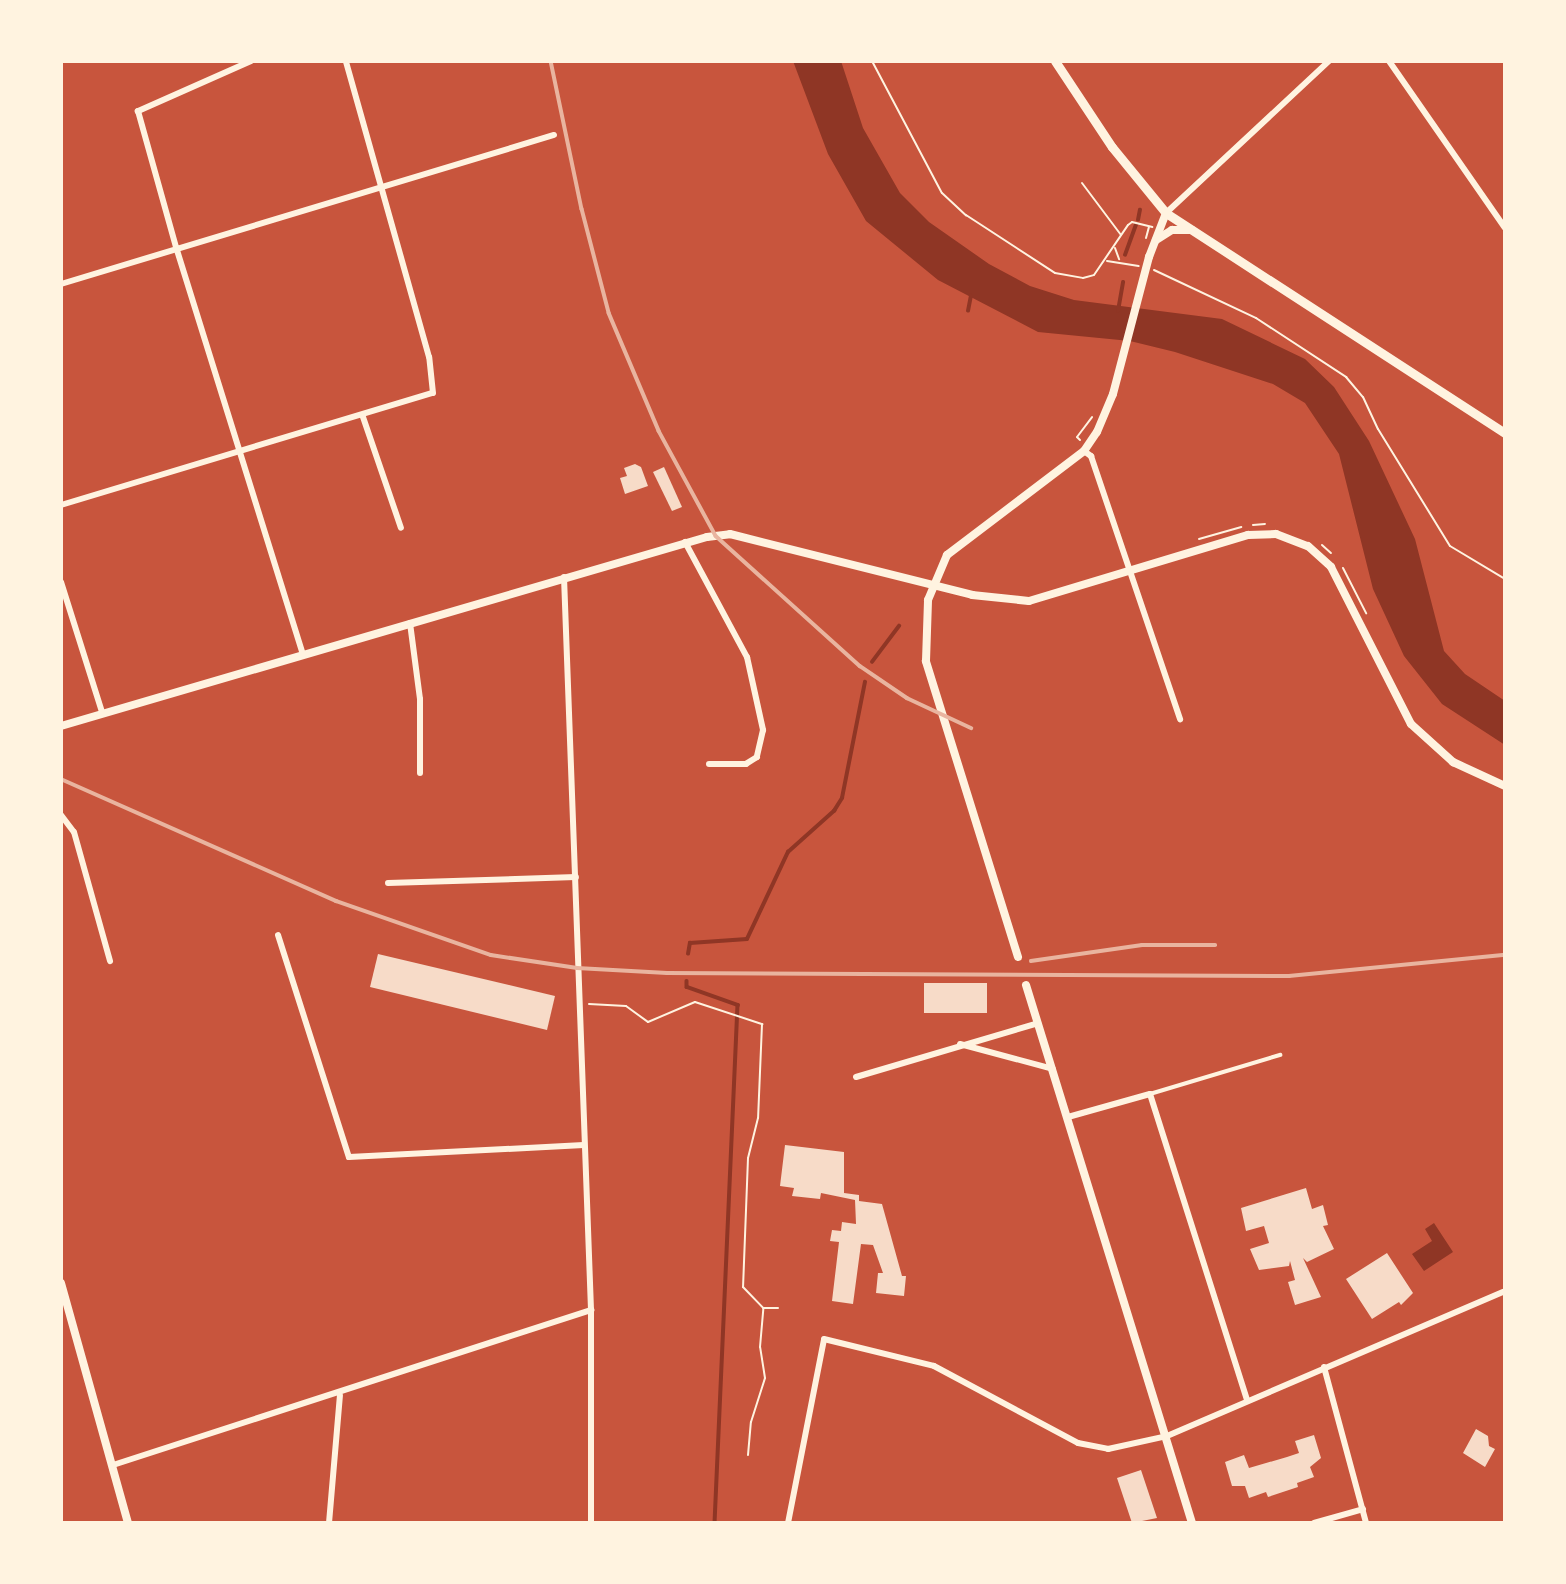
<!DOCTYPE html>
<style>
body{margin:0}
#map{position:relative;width:1566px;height:1584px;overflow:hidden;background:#c8553d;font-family:"Asap Condensed",sans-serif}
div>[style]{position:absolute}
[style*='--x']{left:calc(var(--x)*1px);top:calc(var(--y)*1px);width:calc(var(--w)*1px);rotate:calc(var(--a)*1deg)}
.water>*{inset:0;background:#8f3625}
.stream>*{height:3.5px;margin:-1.75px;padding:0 1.75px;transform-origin:1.75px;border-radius:1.75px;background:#8f3625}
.building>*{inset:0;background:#f7dbc8}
.path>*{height:2px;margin:-1px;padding:0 1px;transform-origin:1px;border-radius:1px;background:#fff3e0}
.service>*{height:3.5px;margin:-1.75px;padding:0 1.75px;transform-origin:1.75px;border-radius:1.75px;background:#fff3e0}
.minor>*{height:6px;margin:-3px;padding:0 3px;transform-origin:3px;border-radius:3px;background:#fff3e0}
.tertiary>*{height:8px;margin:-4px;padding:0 4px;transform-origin:4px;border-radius:4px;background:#fff3e0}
.secondary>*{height:9px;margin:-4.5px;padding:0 4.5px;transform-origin:4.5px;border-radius:4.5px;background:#fff3e0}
.rail>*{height:3.5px;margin:-1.75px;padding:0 1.75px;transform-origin:1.75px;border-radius:1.75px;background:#e9b49f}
span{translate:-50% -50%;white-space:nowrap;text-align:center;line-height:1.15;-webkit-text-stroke:7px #fff3e0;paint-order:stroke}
.frame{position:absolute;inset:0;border:63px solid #fff3e0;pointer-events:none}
</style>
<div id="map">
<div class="water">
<div style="clip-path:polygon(793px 61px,841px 61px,863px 128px,900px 193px,929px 222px,989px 264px,1030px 286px,1074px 300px,1222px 319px,1305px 359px,1334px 387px,1369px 441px,1415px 539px,1444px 651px,1465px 674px,1505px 701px,1505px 745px,1442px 704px,1404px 656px,1373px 589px,1339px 454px,1305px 403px,1273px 384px,1175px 352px,1130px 341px,1038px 332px,938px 280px,866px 221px,828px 154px)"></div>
<div style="clip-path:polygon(1434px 1223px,1453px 1252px,1424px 1271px,1412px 1254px,1432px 1241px,1425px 1229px)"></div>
</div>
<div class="stream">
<div style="--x:1138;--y:220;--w:10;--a:-79"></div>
<div style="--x:1125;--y:255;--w:32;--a:-70"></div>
<div style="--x:968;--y:311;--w:15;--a:-79"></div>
<div style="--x:1118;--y:311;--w:29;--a:-80"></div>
<div style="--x:872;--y:662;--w:45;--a:-53.1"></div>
<div style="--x:688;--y:954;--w:11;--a:-80"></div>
<div style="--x:690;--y:943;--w:57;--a:-4"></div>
<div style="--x:747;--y:939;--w:96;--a:-64.8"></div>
<div style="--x:788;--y:852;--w:62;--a:-41.7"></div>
<div style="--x:834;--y:811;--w:15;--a:-58"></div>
<div style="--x:842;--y:798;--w:118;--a:-78.8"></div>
<div style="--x:687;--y:981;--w:6;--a:90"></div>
<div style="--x:687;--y:987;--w:54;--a:19.4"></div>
<div style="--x:738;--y:1005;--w:519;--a:92.54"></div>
</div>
<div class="building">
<div style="clip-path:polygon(635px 464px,641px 467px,648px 486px,625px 494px,620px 478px,627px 476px,624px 468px)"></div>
<div style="clip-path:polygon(664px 467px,682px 507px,672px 511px,653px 472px)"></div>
<div style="clip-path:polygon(378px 954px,555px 996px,547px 1030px,370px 987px)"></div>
<div style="clip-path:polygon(924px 983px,987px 983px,987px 1013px,924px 1013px)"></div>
<div style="clip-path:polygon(785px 1145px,844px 1152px,844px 1193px,859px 1195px,859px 1201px,882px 1204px,902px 1276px,906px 1276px,904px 1296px,876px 1293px,878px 1273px,883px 1273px,873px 1245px,861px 1244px,853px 1304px,832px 1301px,839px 1242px,830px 1241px,832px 1230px,841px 1231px,842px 1222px,856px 1224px,855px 1200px,821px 1193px,820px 1199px,792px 1196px,794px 1188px,780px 1186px)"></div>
<div style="clip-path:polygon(1306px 1188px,1312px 1209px,1323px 1205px,1328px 1225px,1323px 1226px,1334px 1249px,1307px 1262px,1303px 1258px,1321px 1297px,1295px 1305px,1288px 1282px,1295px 1280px,1290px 1261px,1289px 1266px,1259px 1270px,1250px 1249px,1269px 1243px,1264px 1226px,1246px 1231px,1241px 1208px)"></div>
<div style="clip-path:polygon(1387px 1253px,1413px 1293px,1401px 1305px,1399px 1302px,1372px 1319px,1346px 1279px)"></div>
<div style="clip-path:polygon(1476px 1429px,1488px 1436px,1489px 1446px,1495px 1449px,1485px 1467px,1463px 1453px)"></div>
<div style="clip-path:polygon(1314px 1435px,1321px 1458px,1310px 1467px,1314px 1477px,1297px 1483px,1298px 1487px,1268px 1497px,1266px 1492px,1249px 1498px,1245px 1486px,1232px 1486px,1225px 1462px,1244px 1455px,1249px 1468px,1287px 1457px,1299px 1453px,1295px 1441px)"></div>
<div style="clip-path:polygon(1141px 1470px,1157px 1518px,1132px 1523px,1117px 1478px)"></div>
</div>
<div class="path">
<div style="--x:872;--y:61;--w:149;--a:62.1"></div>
<div style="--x:942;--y:193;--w:33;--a:43"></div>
<div style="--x:966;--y:215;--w:106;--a:33.1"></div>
<div style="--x:1055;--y:273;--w:28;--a:10"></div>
<div style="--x:1083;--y:278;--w:11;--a:-15"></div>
<div style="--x:1094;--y:275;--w:60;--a:-55.8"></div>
<div style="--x:1128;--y:225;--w:5;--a:-37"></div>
<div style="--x:1132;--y:222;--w:21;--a:14"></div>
<div style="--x:1082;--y:183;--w:65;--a:53.1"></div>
<div style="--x:1146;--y:238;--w:11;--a:-75"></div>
<div style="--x:1115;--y:248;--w:12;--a:70"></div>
<div style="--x:1107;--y:261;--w:32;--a:9"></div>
<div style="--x:1154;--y:270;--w:113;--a:25.2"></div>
<div style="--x:1256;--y:318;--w:108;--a:33.2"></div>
<div style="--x:1346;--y:377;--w:26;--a:50"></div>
<div style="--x:1363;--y:397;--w:35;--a:65"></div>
<div style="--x:1378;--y:429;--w:137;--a:58.4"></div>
<div style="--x:1450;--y:546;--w:64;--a:31"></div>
<div style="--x:1080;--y:440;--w:4;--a:-135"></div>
<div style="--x:1077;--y:437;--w:25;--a:-53"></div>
<div style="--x:1253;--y:525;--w:12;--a:-5"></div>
<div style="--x:1199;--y:539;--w:44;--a:-15.9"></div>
<div style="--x:1322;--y:545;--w:12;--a:42"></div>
<div style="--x:1343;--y:568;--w:51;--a:62.9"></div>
<div style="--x:589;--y:1004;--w:37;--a:3"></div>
<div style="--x:626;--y:1006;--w:27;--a:36"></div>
<div style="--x:648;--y:1022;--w:51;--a:-23.1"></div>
<div style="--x:695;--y:1002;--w:71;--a:18.2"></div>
<div style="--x:762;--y:1024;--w:94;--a:92.4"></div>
<div style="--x:758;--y:1118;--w:41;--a:104"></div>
<div style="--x:748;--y:1158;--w:129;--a:92.2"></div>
<div style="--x:743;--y:1287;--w:29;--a:46"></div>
<div style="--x:763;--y:1308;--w:15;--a:0"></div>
<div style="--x:748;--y:1455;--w:33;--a:-85"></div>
<div style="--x:751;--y:1422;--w:46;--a:-72.3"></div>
<div style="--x:765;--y:1378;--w:31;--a:-99"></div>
<div style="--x:760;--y:1347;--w:38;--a:-85"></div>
</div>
<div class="service">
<div style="--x:1150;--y:1094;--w:136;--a:-16.7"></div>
</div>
<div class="minor">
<div style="--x:251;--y:61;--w:124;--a:156.1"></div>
<div style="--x:138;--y:111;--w:141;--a:74.4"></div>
<div style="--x:176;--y:247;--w:426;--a:72.7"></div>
<div style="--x:1389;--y:61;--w:203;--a:55.2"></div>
<div style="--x:1166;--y:213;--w:223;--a:-43"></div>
<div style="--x:61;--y:284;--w:515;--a:-16.82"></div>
<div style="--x:363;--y:417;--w:117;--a:71.1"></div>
<div style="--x:1084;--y:451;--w:9;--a:36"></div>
<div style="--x:1091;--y:456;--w:278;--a:71.3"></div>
<div style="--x:61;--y:505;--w:388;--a:-16.8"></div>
<div style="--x:433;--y:393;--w:36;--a:-96"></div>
<div style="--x:429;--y:357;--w:307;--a:-105.7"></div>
<div style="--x:685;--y:542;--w:131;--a:61.7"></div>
<div style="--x:747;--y:657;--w:75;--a:77.6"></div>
<div style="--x:763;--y:730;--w:28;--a:103"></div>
<div style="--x:757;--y:757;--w:13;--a:148"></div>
<div style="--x:746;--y:764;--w:37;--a:180"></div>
<div style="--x:564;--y:577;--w:733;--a:87.89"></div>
<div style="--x:591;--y:1310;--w:213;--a:90"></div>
<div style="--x:61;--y:582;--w:136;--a:72.5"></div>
<div style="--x:410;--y:623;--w:77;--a:82.5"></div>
<div style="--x:420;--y:699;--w:74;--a:90"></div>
<div style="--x:61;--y:815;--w:21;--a:53"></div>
<div style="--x:74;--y:832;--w:134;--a:74.4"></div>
<div style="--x:388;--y:883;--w:188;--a:-1.8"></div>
<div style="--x:278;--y:935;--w:233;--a:72.3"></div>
<div style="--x:349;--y:1157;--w:235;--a:-2.9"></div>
<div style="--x:960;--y:1044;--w:96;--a:15"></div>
<div style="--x:856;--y:1077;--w:190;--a:-16.5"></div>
<div style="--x:1068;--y:1117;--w:85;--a:-15.7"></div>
<div style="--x:1150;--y:1094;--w:321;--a:72.4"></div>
<div style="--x:1324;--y:1367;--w:162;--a:74.9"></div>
<div style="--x:113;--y:1465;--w:503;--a:-17.97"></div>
<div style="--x:329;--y:1523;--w:128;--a:-85.1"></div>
<div style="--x:788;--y:1523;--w:187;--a:-78.9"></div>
<div style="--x:824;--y:1339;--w:113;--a:13.8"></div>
<div style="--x:934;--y:1366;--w:163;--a:28.1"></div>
<div style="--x:1078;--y:1443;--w:31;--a:11"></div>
<div style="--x:1108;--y:1449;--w:60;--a:-12.4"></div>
<div style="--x:1167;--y:1436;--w:366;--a:-23.2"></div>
<div style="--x:1314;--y:1523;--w:51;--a:-15.9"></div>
</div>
<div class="tertiary">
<div style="--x:1156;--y:240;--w:19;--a:-32"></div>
<div style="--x:1172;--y:230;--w:20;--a:0"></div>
<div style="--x:61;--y:726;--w:673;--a:-16.31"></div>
<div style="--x:707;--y:537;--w:23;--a:-7"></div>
<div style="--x:730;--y:534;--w:250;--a:14.1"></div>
<div style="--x:972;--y:595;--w:57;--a:6"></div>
<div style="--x:1029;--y:601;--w:229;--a:-16.8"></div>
<div style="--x:1248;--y:535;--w:28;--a:-2"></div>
<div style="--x:1276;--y:534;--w:34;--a:21"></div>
<div style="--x:1308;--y:546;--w:31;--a:42"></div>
<div style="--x:1331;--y:567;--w:176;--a:63"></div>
<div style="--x:1411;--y:724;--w:57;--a:42.1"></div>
<div style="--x:1453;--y:762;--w:57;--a:24.8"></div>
<div style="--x:1018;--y:957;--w:310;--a:-107.3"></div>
<div style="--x:926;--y:661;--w:61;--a:-88.1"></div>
<div style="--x:928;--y:600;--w:49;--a:-67.1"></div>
<div style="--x:947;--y:555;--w:172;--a:-37.2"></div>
<div style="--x:1084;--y:451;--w:23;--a:-56"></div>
<div style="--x:1097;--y:432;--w:41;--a:-67.2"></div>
<div style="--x:1113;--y:394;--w:142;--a:-75.3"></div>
<div style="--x:1149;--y:257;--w:47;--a:-68.9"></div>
<div style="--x:1026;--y:985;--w:563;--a:72.85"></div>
<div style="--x:61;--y:1283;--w:249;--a:74.4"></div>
</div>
<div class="secondary">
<div style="--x:1055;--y:61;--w:103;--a:56.5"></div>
<div style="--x:1112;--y:147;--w:85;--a:50.7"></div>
<div style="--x:1166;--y:213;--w:404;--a:33"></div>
</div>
<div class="rail">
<div style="--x:551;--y:61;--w:151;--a:78.2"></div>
<div style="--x:582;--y:209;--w:107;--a:75.4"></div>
<div style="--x:609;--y:313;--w:128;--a:67"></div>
<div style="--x:659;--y:431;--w:119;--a:61.5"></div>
<div style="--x:716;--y:536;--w:194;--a:42.1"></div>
<div style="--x:860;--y:666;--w:57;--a:34.2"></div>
<div style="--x:907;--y:698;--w:71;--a:25.1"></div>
<div style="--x:61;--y:779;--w:301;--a:23.9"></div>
<div style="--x:336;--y:901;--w:164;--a:19.2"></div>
<div style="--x:491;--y:955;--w:87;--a:8.6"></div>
<div style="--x:577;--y:968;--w:90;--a:3.2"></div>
<div style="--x:667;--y:973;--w:622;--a:0.28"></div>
<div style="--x:1289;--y:976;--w:217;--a:-5.6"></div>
<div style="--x:1031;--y:961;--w:112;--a:-8.2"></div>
<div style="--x:1142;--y:945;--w:73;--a:0"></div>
</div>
<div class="frame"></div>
</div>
